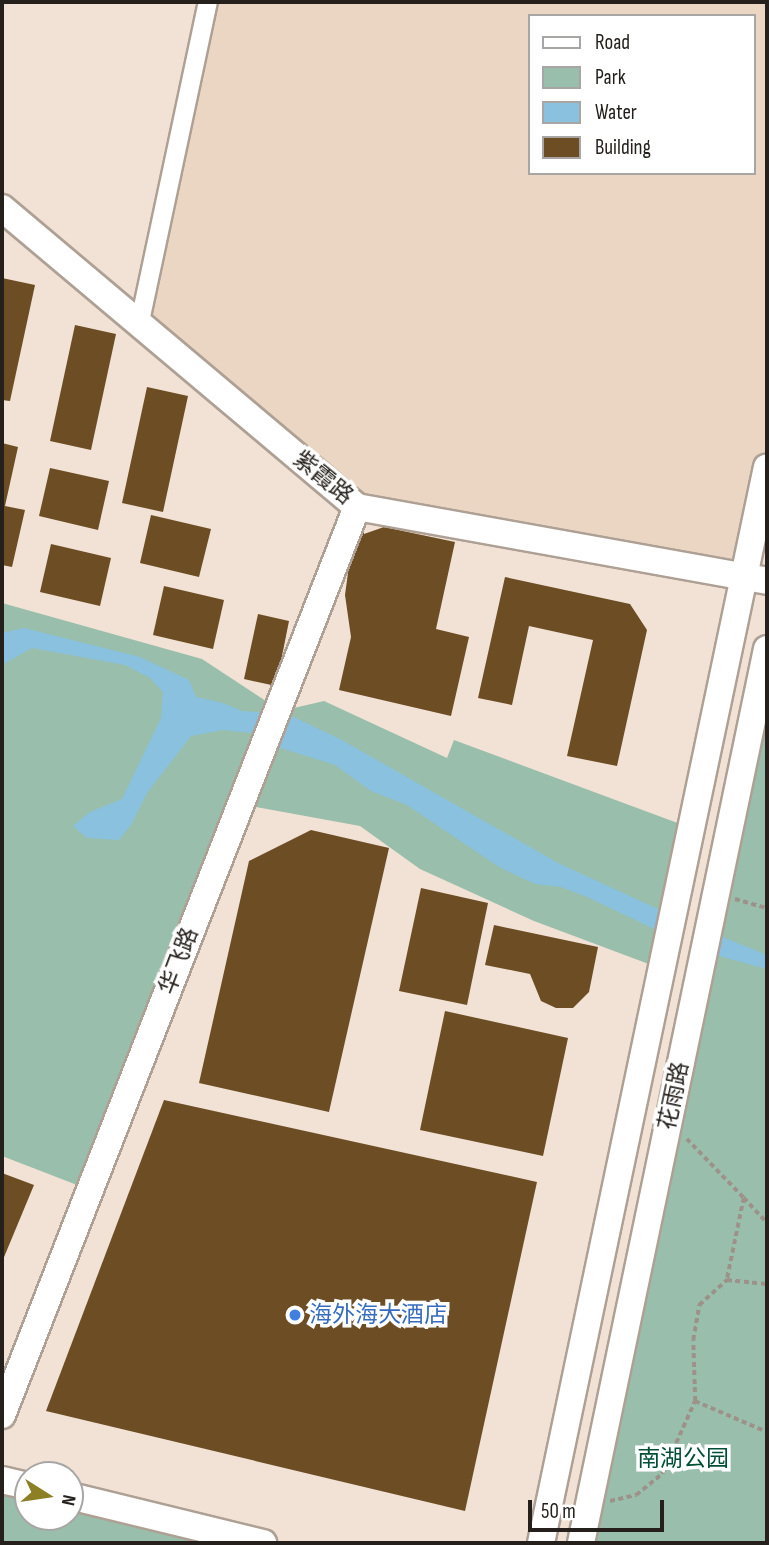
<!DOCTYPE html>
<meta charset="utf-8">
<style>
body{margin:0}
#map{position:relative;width:769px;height:1545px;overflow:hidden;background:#f1e2d5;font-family:"Sofia Sans Condensed","Noto Sans SC",sans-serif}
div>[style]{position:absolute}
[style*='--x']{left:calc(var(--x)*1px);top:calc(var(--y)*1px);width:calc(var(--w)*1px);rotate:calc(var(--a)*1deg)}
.built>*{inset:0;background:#ead6c3}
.green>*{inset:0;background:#99beab}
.water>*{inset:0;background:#89c1de}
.building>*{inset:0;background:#6d4d24}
.path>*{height:3.5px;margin-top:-1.75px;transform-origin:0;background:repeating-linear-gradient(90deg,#9d9289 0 5px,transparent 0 8.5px)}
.roads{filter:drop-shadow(2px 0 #aea094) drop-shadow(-2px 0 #aea094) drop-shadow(0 2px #aea094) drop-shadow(0 -2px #aea094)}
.street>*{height:18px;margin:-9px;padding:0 9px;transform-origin:9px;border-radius:9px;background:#fff}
.secondary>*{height:26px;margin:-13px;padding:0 13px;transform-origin:13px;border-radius:13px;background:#fff}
.dots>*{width:19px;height:19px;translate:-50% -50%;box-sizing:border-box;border:4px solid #fff;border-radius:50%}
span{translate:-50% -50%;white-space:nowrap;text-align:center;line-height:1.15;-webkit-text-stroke:7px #fff;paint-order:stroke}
.street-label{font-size:23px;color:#25201b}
.shop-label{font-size:23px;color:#366cbe}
.left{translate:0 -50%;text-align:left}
.park-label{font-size:23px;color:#004f35}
.frame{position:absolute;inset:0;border:4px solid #25201b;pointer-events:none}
.legend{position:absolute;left:528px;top:14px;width:228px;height:161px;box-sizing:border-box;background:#fff;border:2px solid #a8a6a4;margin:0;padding:9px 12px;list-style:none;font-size:21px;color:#25201b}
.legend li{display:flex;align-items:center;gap:14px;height:35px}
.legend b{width:35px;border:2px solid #a8a6a4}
.north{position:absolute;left:14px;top:1461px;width:70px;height:70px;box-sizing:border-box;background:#fff;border:2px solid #a8a6a4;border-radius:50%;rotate:102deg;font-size:19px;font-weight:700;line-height:28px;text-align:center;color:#25201b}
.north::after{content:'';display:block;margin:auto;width:24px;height:32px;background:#8c7f26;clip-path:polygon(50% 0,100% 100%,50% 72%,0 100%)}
.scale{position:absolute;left:528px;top:1500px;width:136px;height:32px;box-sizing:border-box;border:4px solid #25201b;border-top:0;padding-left:9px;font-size:21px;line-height:24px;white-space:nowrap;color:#25201b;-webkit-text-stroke:5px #fff;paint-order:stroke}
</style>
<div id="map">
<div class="built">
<div style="clip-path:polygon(evenodd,208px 2px,767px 2px,767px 466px,744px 577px,357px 507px,139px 326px,208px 2px,529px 16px,753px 16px,753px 173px,529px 173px,529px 16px)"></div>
</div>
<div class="green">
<div style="clip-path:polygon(2px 603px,202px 659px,281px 711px,324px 701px,447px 758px,454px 740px,691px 828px,662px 969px,534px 921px,420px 869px,360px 826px,256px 807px,267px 750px,90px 1190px,2px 1156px)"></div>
<div style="clip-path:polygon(767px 649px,767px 1543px,581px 1543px)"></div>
<div style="clip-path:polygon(2px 1480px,28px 1486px,28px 1517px,70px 1517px,70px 1496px,263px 1543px,2px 1543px)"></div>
</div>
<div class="water">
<div style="clip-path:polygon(24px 628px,140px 657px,189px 680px,196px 697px,223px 703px,242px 711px,270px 713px,262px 734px,223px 730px,191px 736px,147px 793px,131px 825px,119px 840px,87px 838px,73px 826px,90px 812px,122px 799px,161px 718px,163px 692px,150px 678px,125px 665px,32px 648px,2px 665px,2px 633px)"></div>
<div style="clip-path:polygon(281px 711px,340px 739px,558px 863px,673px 916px,669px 936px,587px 897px,561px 887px,535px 884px,499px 867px,407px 805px,371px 791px,335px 765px,268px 744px)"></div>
<div style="clip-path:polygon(708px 931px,767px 955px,767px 969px,704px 952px)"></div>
</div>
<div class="building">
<div style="clip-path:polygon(2px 278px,35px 285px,10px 401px,2px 400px)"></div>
<div style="clip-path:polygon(75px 325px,116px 334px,91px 450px,50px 441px)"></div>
<div style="clip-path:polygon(147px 387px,188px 396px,163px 512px,122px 503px)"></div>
<div style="clip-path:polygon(2px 443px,18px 447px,5px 506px,25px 510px,12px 567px,2px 565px)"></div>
<div style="clip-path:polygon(50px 468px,109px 481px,98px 530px,39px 516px)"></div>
<div style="clip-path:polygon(357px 507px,364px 534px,384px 527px,455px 542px,436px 629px,469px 637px,451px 716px,339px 690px,351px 637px,345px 595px)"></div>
<div style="clip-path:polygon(151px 515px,211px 529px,199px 577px,140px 563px)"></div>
<div style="clip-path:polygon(51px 544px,111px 558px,100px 606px,40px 592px)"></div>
<div style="clip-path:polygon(505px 577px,630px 604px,647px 630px,617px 766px,567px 756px,593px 640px,529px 626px,512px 705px,478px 698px)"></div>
<div style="clip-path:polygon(164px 586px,224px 600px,213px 649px,153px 635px)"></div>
<div style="clip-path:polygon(258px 614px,289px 621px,276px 686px,244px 679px)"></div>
<div style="clip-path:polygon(311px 830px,389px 848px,329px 1112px,199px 1083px,249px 861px)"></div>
<div style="clip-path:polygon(421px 888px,488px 903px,467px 1005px,399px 991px)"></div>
<div style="clip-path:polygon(494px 925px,598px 947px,589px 992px,573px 1008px,556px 1008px,541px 1001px,530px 974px,485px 965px)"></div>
<div style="clip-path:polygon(445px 1011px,568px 1038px,543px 1156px,420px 1130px)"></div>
<div style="clip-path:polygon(164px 1100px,537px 1182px,465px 1511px,46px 1411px)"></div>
<div style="clip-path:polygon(2px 1173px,34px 1185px,2px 1262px)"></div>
</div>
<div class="path">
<div style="--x:735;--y:899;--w:33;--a:16"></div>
<div style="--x:687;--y:1139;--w:82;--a:46"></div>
<div style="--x:744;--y:1198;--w:84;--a:101.7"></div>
<div style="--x:744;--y:1198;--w:34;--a:47"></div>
<div style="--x:695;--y:1401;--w:61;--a:-91.9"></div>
<div style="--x:693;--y:1340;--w:36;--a:-80"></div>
<div style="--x:699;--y:1305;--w:38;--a:-42"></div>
<div style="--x:727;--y:1280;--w:40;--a:5.7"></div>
<div style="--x:610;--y:1501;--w:27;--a:-13"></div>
<div style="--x:636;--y:1495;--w:33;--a:-39"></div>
<div style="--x:662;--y:1474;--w:80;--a:-65.7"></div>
<div style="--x:695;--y:1401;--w:78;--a:23.3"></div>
</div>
<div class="roads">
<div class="street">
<div style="--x:139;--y:326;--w:331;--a:-78"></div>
</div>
<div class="secondary">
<div style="--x:2;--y:208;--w:464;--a:40.1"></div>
<div style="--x:357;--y:507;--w:417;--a:10.2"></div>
<div style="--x:2;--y:1415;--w:975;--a:-68.65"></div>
<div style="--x:2;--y:1480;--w:27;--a:13"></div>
<div style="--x:70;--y:1496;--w:199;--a:13.7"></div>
<div style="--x:541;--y:1543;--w:1099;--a:-78.14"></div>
<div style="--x:581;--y:1543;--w:913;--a:-78.25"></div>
</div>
</div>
<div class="dots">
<div style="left:295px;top:1315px;background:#3f7fe0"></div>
</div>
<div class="street-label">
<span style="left:323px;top:478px;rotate:39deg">紫霞路</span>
<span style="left:179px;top:961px;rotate:-69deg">华飞路</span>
<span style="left:674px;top:1096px;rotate:-78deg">花雨路</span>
</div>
<div class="shop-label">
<span class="left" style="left:309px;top:1315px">海外海大酒店</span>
</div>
<div class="park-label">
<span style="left:683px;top:1459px">南湖公园</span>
</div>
<div class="frame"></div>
<ul class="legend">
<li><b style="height:9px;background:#fff"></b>Road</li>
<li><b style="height:19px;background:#99beab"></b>Park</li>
<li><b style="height:19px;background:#89c1de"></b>Water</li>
<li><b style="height:19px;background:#6d4d24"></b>Building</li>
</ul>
<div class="north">N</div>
<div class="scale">50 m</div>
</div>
